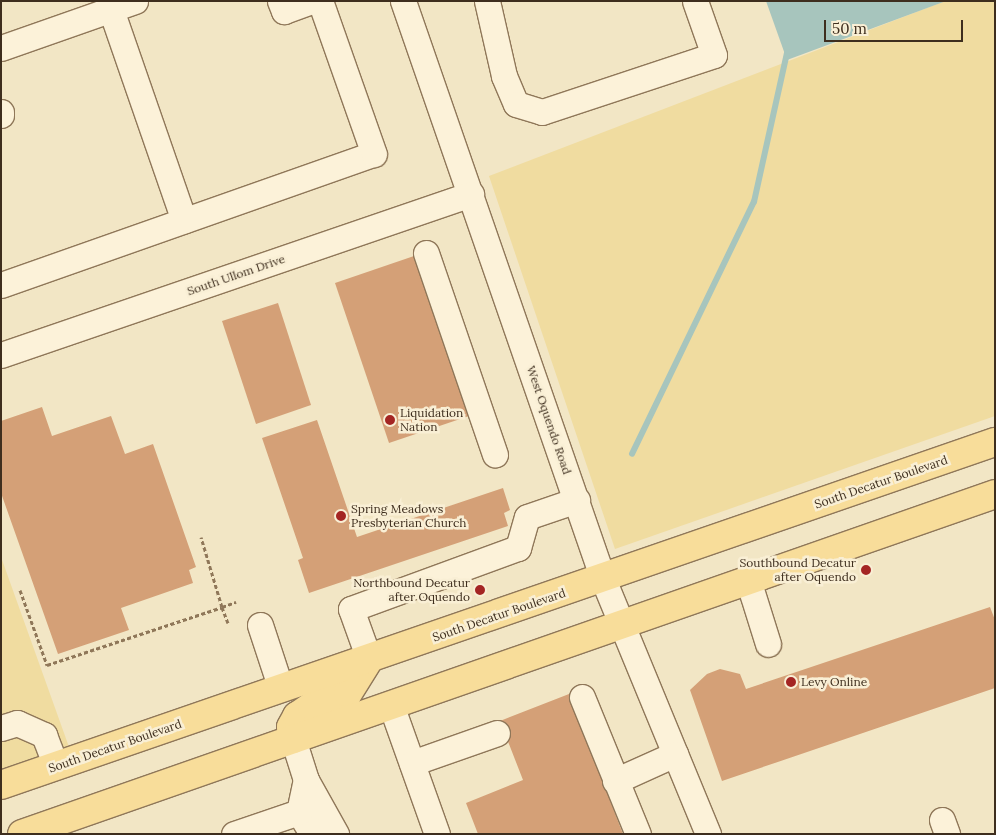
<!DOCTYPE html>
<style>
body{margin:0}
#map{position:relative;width:996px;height:835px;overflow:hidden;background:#f2e6c5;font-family:Lora,serif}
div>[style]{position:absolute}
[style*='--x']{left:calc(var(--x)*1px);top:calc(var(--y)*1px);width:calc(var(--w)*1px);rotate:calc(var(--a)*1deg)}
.sand>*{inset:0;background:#f0dca0}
.water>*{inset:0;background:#a7c5bd}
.stream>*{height:5.5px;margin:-2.75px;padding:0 2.75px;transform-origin:2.75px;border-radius:2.75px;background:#a7c5bd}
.building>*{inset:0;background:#d4a077}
.path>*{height:3px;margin-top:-1.5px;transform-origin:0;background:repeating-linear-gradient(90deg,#8f7759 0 4px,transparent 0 6.5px)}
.roads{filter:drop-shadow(1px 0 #8f7759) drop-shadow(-1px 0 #8f7759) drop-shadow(0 1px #8f7759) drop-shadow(0 -1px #8f7759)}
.minor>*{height:25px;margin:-12.5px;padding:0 12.5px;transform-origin:12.5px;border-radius:12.5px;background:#fcf2d9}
.major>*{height:28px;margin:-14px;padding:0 14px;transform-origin:14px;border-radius:14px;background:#f8dd9a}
.dots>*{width:14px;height:14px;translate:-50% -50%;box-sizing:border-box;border:2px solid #f9efd5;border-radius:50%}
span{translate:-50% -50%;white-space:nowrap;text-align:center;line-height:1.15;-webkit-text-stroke:5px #f9efd5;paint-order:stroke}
.street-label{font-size:12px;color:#3e2e1e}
.poi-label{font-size:12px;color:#3e2e1e}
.left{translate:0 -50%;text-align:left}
.right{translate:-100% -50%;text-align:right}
.frame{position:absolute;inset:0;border:2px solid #3e2e1e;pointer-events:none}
.scale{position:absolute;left:824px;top:20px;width:139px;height:22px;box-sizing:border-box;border:2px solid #3e2e1e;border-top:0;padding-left:6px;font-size:15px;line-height:18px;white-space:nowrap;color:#3e2e1e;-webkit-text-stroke:4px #f9efd5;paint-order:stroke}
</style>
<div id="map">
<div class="sand">
<div style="clip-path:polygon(945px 1px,995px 1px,995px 416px,615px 549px,489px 176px)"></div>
<div style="clip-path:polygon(1px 557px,69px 747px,1px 770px)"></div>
</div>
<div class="water">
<div style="clip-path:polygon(766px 1px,946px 1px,787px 60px)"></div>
</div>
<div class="stream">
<div style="--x:632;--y:454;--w:280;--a:-64.2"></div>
<div style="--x:754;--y:202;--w:153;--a:-77.5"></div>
</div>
<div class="building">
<div style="clip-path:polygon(414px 256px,469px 416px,389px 443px,335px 283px)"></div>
<div style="clip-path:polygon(278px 303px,311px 405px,256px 424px,222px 321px)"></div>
<div style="clip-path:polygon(42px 407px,52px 436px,111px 416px,125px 454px,153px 444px,196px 567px,189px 570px,193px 583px,121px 608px,129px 630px,58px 654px,1px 493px,1px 421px)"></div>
<div style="clip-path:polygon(317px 420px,357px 537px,503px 488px,510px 510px,504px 513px,508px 526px,309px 593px,298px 560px,303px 558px,262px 438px)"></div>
<div style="clip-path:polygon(990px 607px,995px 620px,995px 688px,722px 781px,690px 690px,707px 674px,720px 669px,740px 674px,746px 689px)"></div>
<div style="clip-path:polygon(569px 694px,623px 834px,478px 834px,466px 803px,523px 780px,500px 721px)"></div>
</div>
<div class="path">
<div style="--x:20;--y:590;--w:80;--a:70.2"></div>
<div style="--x:47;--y:665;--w:184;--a:-18.3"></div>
<div style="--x:222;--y:607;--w:73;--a:-106.7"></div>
<div style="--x:228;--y:623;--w:17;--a:-111"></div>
<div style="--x:222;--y:607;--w:15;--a:-20"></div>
</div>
<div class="roads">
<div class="minor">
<div style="--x:108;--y:1;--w:232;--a:70.9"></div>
<div style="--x:280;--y:1;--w:11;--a:68"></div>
<div style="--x:284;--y:11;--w:30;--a:-20"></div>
<div style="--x:403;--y:1;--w:612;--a:70.91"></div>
<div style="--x:603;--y:579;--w:276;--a:67.6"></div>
<div style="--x:487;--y:1;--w:77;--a:77.2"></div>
<div style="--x:504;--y:76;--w:30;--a:67"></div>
<div style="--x:516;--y:104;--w:27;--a:17"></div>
<div style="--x:542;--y:112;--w:181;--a:-18.3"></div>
<div style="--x:714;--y:55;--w:57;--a:-109.4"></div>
<div style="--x:1;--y:48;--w:142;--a:-19.3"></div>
<div style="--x:1;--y:112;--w:3;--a:90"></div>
<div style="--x:426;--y:253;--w:213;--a:71.1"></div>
<div style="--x:1;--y:285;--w:395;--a:-19.4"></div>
<div style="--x:374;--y:154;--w:162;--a:-109.4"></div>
<div style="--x:1;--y:355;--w:497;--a:-18.9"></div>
<div style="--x:748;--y:580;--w:67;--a:72.6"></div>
<div style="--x:260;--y:625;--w:67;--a:71.8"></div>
<div style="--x:369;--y:659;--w:53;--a:-109.8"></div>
<div style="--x:351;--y:609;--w:178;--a:-20.1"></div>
<div style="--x:518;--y:548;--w:32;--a:-74"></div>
<div style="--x:527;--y:517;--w:53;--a:-18.8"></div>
<div style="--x:582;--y:697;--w:148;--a:67.8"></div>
<div style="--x:391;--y:705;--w:137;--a:70.4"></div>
<div style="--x:1;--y:728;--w:17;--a:-17"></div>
<div style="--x:17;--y:723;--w:30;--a:24"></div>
<div style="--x:44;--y:735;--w:33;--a:69"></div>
<div style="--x:293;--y:739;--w:43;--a:72.4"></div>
<div style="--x:306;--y:780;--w:62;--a:60.9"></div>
<div style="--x:412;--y:763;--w:90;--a:-19.4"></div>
<div style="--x:615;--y:781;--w:66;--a:-24.2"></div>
<div style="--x:299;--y:812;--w:26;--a:59"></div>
<div style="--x:942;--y:820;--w:15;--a:70"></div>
<div style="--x:234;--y:834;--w:69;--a:-18.7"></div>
<div style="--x:299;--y:812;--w:33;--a:-78"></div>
</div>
<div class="major">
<div style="--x:293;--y:739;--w:12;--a:-99"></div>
<div style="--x:291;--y:727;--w:13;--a:-61"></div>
<div style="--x:297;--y:716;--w:18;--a:-34"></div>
<div style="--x:312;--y:706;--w:38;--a:-20"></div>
<div style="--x:348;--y:693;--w:40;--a:-58"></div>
<div style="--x:1;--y:785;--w:1052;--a:-19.04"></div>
<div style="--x:22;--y:834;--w:1031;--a:-19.26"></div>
</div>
</div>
<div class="dots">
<div style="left:390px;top:420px;background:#a42523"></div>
<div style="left:341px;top:516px;background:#a42523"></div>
<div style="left:866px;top:570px;background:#a42523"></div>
<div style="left:480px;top:590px;background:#a42523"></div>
<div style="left:791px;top:682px;background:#a42523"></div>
</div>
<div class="street-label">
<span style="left:236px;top:275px;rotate:-19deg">South Ullom Drive</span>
<span style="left:549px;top:420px;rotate:71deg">West Oquendo Road</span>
<span style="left:881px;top:482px;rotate:-19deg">South Decatur Boulevard</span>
<span style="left:499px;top:615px;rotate:-19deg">South Decatur Boulevard</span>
<span style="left:115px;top:746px;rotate:-19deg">South Decatur Boulevard</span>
</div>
<div class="poi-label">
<span class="left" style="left:400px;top:420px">Liquidation<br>Nation</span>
<span class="left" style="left:351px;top:516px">Spring Meadows<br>Presbyterian Church</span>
<span class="right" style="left:856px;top:570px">Southbound Decatur<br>after Oquendo</span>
<span class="right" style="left:470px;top:590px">Northbound Decatur<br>after Oquendo</span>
<span class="left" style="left:801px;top:682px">Levy Online</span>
</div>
<div class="frame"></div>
<div class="scale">50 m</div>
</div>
